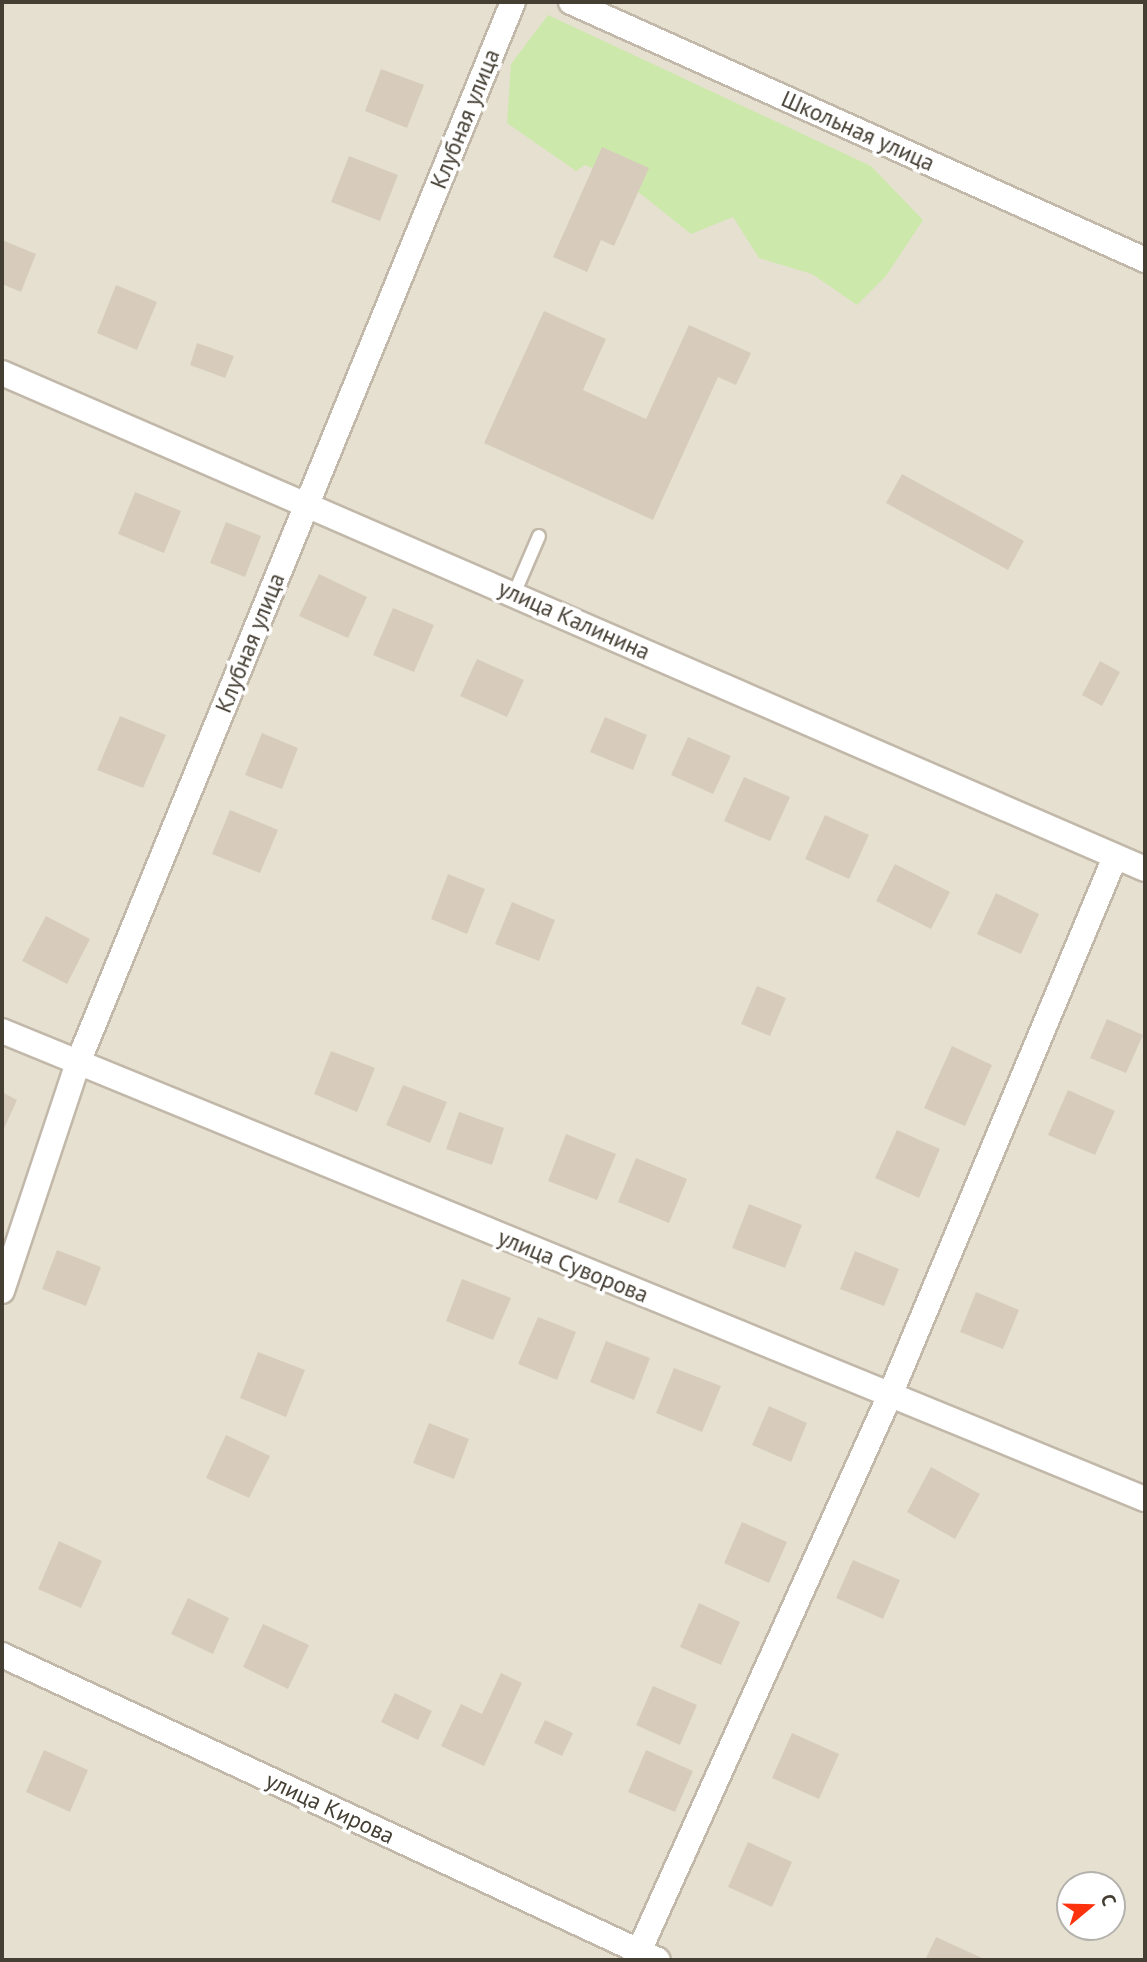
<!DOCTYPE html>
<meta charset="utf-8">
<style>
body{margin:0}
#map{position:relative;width:1147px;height:1962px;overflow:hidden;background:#f2eee3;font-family:"PT Sans",sans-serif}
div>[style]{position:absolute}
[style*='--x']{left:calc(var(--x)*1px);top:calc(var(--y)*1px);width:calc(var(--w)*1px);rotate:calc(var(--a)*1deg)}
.residential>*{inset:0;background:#e6e0d1}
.green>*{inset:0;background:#cce8ab}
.building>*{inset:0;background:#d7ccbc}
.roads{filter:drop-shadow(2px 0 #c1b8a9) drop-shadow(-2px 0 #c1b8a9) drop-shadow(0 2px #c1b8a9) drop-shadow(0 -2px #c1b8a9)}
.service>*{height:12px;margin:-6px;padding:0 6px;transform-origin:6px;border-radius:6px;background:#fff}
.minor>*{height:24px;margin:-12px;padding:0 12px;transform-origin:12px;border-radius:12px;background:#fff}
span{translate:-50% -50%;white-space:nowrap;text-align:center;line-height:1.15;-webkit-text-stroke:7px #fff;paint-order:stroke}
.street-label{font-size:23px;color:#443e33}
.frame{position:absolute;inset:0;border:4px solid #443e33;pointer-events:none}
.north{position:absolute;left:1056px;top:1871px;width:70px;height:70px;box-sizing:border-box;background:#fff;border:2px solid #b4b2ad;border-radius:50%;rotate:71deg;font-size:19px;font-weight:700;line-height:28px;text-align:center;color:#443e33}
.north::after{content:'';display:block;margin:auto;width:24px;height:32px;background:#ff320e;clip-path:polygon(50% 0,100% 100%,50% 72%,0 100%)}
</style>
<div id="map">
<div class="residential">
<div style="clip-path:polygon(evenodd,2px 2px,1145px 2px,1145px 1960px,2px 1960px,2px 2px,1070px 1885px,1112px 1885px,1112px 1927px,1070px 1927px,1070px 1885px)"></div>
</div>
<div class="green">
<div style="clip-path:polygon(548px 15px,871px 166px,923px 220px,886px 276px,857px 305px,812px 274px,759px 258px,733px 217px,691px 234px,627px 183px,585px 165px,576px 171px,507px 123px,511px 64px)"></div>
</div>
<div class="building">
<div style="clip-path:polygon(381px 69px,424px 85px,407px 128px,365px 111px)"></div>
<div style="clip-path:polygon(602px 147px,649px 168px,614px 246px,601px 240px,587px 272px,553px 257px)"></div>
<div style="clip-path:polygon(349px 156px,398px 175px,380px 221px,331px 202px)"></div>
<div style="clip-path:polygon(2px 240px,36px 254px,21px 292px,2px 284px)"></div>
<div style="clip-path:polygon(116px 285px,157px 302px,137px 350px,97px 333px)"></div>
<div style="clip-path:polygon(544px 311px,606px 339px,583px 390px,646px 419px,689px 325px,751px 353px,736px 385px,718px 377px,653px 520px,484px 443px)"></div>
<div style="clip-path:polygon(197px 343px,234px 356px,225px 378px,190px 365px)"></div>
<div style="clip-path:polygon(902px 474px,1024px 541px,1008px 570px,886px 503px)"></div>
<div style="clip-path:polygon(135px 492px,181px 511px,164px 553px,118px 534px)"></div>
<div style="clip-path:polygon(226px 522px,261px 536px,245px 577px,210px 563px)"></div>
<div style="clip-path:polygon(319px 574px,367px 597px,348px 638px,299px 616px)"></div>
<div style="clip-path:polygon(393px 608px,434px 625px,414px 672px,373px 655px)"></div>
<div style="clip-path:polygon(477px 659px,524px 680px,507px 717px,460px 696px)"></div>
<div style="clip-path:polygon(1100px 661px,1120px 672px,1102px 706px,1082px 695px)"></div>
<div style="clip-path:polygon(120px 716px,166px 735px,143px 788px,97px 770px)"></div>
<div style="clip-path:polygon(605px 717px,647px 735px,633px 770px,590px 752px)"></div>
<div style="clip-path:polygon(262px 733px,298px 748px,282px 789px,245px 775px)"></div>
<div style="clip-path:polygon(688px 737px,731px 756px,713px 794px,671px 775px)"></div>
<div style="clip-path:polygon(744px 777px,790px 797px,770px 841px,724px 821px)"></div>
<div style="clip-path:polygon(230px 810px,278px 830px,260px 873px,212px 854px)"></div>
<div style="clip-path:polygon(825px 815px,869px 835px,849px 879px,805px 859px)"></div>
<div style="clip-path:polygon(895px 864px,950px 892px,931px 929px,876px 901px)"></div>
<div style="clip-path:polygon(448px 874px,485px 889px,467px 934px,431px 919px)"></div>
<div style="clip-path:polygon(996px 893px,1039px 914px,1021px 954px,977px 934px)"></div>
<div style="clip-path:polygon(512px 902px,555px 920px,539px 961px,495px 944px)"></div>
<div style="clip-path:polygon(46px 916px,90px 939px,67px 984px,22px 961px)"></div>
<div style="clip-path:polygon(757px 986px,786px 998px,770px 1036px,741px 1024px)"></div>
<div style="clip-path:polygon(1107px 1019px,1143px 1035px,1126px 1073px,1090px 1058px)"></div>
<div style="clip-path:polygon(952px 1046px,992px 1065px,965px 1126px,924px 1108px)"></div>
<div style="clip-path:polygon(331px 1051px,375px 1068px,357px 1112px,314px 1094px)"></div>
<div style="clip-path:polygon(403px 1085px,447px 1102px,430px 1143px,386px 1125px)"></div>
<div style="clip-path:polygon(1068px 1090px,1115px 1111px,1095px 1155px,1048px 1135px)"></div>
<div style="clip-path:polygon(2px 1092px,17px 1100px,2px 1133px)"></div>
<div style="clip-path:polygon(459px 1112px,504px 1128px,492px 1165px,446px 1149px)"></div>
<div style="clip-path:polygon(897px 1130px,940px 1149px,919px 1198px,875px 1178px)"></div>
<div style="clip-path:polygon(566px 1134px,616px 1154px,597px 1200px,548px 1181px)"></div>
<div style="clip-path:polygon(636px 1158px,687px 1179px,669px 1223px,618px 1202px)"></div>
<div style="clip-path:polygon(749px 1204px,802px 1225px,785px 1268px,732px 1248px)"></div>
<div style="clip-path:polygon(57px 1250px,101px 1267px,86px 1306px,42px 1289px)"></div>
<div style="clip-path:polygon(855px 1251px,899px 1269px,884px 1306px,840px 1289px)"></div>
<div style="clip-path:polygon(462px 1279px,511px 1298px,493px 1340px,446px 1321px)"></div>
<div style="clip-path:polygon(976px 1292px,1019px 1310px,1003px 1349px,960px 1332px)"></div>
<div style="clip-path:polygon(538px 1317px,576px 1332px,557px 1380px,518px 1364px)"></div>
<div style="clip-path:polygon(606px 1341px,650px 1358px,634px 1400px,590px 1382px)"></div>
<div style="clip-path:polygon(258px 1352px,305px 1370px,286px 1417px,240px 1398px)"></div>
<div style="clip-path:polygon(674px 1368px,721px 1386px,702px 1432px,656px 1413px)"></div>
<div style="clip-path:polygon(769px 1406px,807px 1423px,791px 1462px,752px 1445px)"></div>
<div style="clip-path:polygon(429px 1423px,469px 1439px,454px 1479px,413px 1463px)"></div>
<div style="clip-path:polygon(226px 1435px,270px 1456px,249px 1498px,206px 1478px)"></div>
<div style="clip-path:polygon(931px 1467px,980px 1494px,955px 1539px,907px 1512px)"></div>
<div style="clip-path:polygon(742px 1522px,787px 1542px,769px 1583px,724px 1563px)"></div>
<div style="clip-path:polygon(59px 1541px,102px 1561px,81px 1608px,38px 1589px)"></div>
<div style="clip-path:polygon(853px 1560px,900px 1580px,883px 1619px,836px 1598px)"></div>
<div style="clip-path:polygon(188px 1598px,229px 1618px,213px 1654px,171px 1634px)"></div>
<div style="clip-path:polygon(699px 1603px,740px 1622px,721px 1665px,680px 1647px)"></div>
<div style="clip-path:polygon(263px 1624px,309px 1645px,288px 1689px,243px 1667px)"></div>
<div style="clip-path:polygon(501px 1673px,522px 1683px,484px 1766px,441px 1746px,461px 1704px,482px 1714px)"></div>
<div style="clip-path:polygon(653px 1686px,697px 1705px,680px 1745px,636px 1725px)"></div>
<div style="clip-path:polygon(395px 1693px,432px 1711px,418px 1740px,381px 1722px)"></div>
<div style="clip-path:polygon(545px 1720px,573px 1733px,562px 1756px,534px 1743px)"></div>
<div style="clip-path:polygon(792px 1733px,839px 1754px,819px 1799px,772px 1778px)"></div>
<div style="clip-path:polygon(44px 1750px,88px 1770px,70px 1812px,26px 1792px)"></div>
<div style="clip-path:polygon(646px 1750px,693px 1771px,675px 1812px,628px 1792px)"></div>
<div style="clip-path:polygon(748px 1842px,792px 1862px,772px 1907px,728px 1887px)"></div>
<div style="clip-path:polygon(936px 1937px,982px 1958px,981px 1960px,925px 1960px)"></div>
</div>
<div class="roads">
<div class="service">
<div style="--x:514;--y:594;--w:63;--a:-66.7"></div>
</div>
<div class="minor">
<div style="--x:571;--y:2;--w:629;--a:24.2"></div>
<div style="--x:2;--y:373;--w:1246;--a:23.46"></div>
<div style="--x:2;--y:1031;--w:1235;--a:22.27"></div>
<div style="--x:2;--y:1291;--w:238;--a:-71.6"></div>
<div style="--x:77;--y:1065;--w:1149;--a:-67.7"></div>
<div style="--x:2;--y:1655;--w:723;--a:24.94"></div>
<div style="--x:635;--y:1960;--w:620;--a:-65.71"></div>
<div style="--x:890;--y:1395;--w:583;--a:-67.3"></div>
</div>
</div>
<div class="street-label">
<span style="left:465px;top:119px;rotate:-68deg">Клубная улица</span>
<span style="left:858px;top:131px;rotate:24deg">Школьная улица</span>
<span style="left:574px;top:620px;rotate:24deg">улица Калинина</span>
<span style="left:250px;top:643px;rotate:-68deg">Клубная улица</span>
<span style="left:573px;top:1266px;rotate:22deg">улица Суворова</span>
<span style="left:330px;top:1808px;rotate:25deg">улица Кирова</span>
</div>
<div class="frame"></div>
<div class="north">С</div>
</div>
